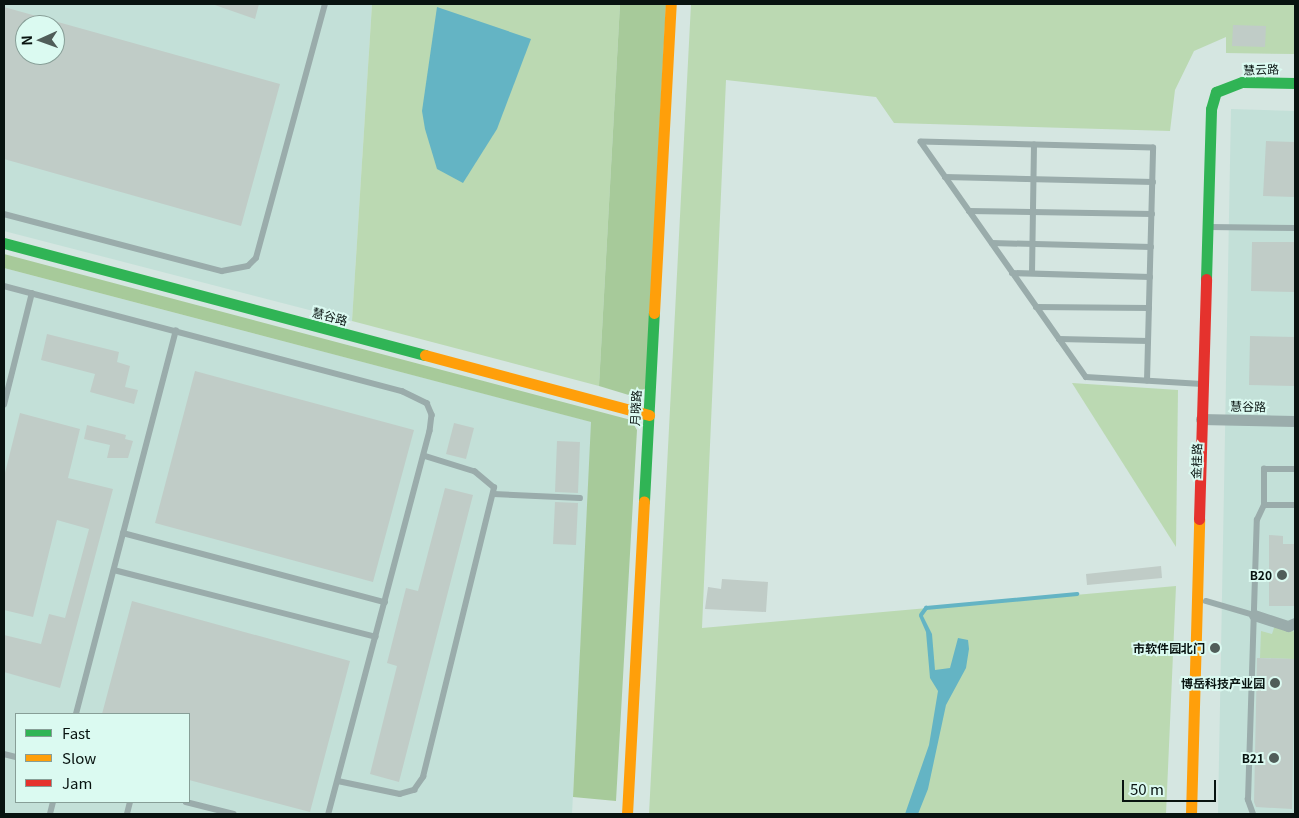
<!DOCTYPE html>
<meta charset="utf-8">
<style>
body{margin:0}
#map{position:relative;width:1299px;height:818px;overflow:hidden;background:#d5e6e1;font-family:Georgia,"Noto Sans SC",serif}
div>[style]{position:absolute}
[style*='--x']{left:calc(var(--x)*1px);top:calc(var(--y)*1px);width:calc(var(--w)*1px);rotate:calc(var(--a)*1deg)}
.built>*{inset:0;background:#c3e0d8}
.green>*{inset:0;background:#bbd9b2}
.forest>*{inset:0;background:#a7ca9a}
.water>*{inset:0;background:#64b4c4}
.stream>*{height:4px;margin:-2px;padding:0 2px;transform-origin:2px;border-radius:2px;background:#64b4c4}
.building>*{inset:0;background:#c0ccc7}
.lane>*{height:5.5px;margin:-2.75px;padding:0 2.75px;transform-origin:2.75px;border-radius:2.75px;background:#9aacab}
.street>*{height:11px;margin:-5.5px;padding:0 5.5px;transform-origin:5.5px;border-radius:5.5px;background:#9aacab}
.fast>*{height:11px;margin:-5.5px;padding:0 5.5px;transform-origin:5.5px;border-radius:5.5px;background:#30b455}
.slow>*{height:11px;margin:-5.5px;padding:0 5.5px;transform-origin:5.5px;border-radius:5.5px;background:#ff9f0a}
.jam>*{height:11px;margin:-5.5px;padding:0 5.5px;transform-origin:5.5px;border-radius:5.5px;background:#e5322d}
.dots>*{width:14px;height:14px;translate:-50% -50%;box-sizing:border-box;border:2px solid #dbfaf1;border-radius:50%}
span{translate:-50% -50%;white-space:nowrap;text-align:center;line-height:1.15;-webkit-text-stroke:4px #dbfaf1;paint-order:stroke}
.street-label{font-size:12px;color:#081310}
.poi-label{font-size:12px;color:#081310;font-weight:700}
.right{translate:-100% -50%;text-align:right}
.frame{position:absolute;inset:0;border:5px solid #081310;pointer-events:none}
.legend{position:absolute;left:15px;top:713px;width:175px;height:90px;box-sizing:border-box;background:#dbfaf1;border:1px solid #879e97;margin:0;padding:6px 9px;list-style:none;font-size:15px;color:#081310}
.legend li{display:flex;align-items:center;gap:10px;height:25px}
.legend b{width:25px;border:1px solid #879e97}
.north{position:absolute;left:15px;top:15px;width:50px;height:50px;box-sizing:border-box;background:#dbfaf1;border:1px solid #879e97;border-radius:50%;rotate:268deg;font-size:14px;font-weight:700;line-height:20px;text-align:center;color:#081310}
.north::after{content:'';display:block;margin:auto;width:18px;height:22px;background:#505d59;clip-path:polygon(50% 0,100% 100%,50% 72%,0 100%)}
.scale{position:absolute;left:1122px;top:780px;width:94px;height:22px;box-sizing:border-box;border:2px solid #081310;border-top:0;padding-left:6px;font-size:15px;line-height:18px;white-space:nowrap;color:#081310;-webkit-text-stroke:4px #dbfaf1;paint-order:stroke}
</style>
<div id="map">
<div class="built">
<div style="clip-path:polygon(evenodd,4px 4px,372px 4px,352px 321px,4px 231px,4px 4px,25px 25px,55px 25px,55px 55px,25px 55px,25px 25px)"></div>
<div style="clip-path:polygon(1231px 109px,1295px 111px,1295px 814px,1218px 814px)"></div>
<div style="clip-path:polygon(evenodd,4px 268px,592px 422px,572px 814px,4px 814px,4px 268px,16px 714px,189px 714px,189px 802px,16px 802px,16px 714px)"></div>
</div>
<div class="green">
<div style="clip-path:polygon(372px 4px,620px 4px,599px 386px,352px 321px)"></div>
<div style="clip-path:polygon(691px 4px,1295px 4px,1295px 54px,1226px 53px,1226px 37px,1194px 51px,1175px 90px,1170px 131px,894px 123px,876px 97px,726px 80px,702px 628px,1176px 586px,1166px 814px,649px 814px)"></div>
<div style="clip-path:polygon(1072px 383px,1178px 390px,1176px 547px)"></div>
<div style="clip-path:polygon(1275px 625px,1295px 632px,1295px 659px,1260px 658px,1261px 631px,1272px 634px)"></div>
</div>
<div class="forest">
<div style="clip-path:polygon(620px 4px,666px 4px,646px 388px,632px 396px,599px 386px)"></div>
<div style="clip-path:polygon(4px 254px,631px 420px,637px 430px,616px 801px,573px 797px,591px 422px,4px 268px)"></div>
</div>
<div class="water">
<div style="clip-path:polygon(437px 7px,531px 39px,497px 129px,463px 183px,437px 169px,425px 129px,422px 111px)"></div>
<div style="clip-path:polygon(922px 614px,932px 634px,935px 670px,950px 668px,958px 638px,968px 640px,969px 649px,966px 668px,946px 705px,928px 789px,918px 814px,905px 814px,929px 745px,938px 691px,930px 678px,926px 632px,919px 616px)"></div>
</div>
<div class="stream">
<div style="--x:921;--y:615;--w:9;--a:-54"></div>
<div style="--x:926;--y:608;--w:152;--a:-5.3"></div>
</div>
<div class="building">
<div style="clip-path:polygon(212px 4px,259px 4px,255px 19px)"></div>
<div style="clip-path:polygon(evenodd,4px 7px,280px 84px,241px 226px,4px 159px,4px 7px,25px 25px,55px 25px,55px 55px,25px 55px,25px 25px)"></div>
<div style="clip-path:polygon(1233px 25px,1266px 26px,1265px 47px,1232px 46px)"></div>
<div style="clip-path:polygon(1266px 141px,1295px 142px,1295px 197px,1263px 196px)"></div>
<div style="clip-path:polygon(1252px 242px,1295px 242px,1295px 292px,1251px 291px)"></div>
<div style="clip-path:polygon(47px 334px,119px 352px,117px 362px,130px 366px,125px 387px,138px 390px,134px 404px,90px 392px,95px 374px,41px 360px)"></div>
<div style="clip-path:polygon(1250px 336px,1295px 337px,1295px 386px,1249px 385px)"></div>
<div style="clip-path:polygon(195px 371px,414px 430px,373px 582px,155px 523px)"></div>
<div style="clip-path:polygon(20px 413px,80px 429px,68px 478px,113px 489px,60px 688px,4px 672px,4px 635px,41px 644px,49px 614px,65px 618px,89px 529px,57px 520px,33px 617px,4px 610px,4px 477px)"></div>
<div style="clip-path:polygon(454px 423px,474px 428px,466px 459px,446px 454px)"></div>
<div style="clip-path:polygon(87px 425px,126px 435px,125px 439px,133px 441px,128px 458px,107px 458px,110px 445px,84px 439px)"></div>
<div style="clip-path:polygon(557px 441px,580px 442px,578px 493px,555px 492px)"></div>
<div style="clip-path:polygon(445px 488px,473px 495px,399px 782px,370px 774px,397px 666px,387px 663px,406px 588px,418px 591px)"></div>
<div style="clip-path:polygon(555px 502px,578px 503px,576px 545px,553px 544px)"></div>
<div style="clip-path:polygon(1269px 535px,1283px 536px,1283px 544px,1295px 544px,1295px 606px,1269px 606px)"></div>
<div style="clip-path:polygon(1161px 566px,1162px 578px,1087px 585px,1086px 574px)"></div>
<div style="clip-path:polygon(722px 579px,768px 582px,766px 612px,705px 609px,708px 587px,721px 589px)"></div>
<div style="clip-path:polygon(132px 601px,350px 661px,310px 812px,189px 780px,189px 714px,102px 714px)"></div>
<div style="clip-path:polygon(1257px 658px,1295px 659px,1292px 809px,1256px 807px,1254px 802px)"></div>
</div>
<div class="lane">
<div style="--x:945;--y:177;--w:208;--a:1.4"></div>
<div style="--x:969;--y:211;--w:183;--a:0.9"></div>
<div style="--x:4;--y:214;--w:225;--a:14.7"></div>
<div style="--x:222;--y:271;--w:26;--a:-11"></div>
<div style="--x:248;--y:266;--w:11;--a:-45"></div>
<div style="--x:256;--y:258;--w:263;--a:-74.8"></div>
<div style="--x:1209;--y:227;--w:86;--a:0.7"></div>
<div style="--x:992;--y:243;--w:159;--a:1.4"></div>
<div style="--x:1012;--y:273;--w:138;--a:1.7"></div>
<div style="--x:1032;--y:273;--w:128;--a:-89.1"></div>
<div style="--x:4;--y:286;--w:412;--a:14.8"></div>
<div style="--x:402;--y:391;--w:28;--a:26"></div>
<div style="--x:427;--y:403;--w:13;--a:67"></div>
<div style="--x:432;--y:415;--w:16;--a:97"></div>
<div style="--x:430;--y:431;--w:396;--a:104.8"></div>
<div style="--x:1036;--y:307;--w:113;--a:0.5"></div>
<div style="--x:1059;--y:339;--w:89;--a:1.3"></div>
<div style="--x:1147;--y:381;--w:233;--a:-88.5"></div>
<div style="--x:1153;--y:148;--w:232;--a:-178.5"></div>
<div style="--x:921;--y:142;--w:287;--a:54.9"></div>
<div style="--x:1086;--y:377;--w:116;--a:3.5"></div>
<div style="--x:4;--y:405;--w:115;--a:-76"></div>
<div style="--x:494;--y:494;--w:86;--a:2.7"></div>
<div style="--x:1264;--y:505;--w:31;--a:0"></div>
<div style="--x:123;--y:533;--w:271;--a:14.8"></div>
<div style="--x:114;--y:570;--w:270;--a:14.3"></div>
<div style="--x:1206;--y:601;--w:50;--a:16.3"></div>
<div style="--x:76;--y:714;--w:396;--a:-75.4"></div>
<div style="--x:4;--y:754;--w:12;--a:14"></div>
<div style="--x:338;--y:781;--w:63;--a:11.8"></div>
<div style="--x:400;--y:794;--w:15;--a:-16"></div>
<div style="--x:414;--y:790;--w:16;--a:-55"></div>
<div style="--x:423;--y:777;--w:298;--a:-76.2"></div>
<div style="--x:494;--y:488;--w:25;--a:-140"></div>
<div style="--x:475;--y:472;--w:53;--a:-162.6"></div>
<div style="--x:186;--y:802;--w:49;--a:14"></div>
<div style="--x:50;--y:814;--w:12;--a:-76"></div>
<div style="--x:127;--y:814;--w:12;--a:-76"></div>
<div style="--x:1253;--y:814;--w:15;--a:-110"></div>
<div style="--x:1248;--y:800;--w:280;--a:-88.2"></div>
<div style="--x:1257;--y:520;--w:17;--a:-65"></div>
<div style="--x:1264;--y:505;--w:36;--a:-90"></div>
<div style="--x:1264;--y:469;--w:31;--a:0"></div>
</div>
<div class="street">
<div style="--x:1201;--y:419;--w:94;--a:1.2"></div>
<div style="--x:1254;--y:615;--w:36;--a:18"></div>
<div style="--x:1288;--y:626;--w:8;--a:-23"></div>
</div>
<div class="fast">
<div style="--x:4;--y:243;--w:436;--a:14.9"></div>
<div style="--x:1206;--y:279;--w:170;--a:-88.3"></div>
<div style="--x:1211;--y:109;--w:18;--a:-74"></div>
<div style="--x:1216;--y:92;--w:28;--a:-21"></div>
<div style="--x:1242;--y:82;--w:53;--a:1.1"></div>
<div style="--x:644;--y:501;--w:188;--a:-87"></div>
</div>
<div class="slow">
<div style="--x:654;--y:313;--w:309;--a:-86.9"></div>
<div style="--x:425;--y:355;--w:232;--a:15"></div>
<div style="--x:627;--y:814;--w:313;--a:-86.9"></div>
<div style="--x:1191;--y:814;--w:295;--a:-88.4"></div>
</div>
<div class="jam">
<div style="--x:1199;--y:519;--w:240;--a:-88.3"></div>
</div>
<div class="dots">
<div style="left:1282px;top:575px;background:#505d59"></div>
<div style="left:1215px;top:648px;background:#505d59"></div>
<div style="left:1275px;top:683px;background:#505d59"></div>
<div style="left:1274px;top:758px;background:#505d59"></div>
</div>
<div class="street-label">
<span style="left:1261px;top:69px;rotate:-2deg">慧云路</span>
<span style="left:330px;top:316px;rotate:15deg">慧谷路</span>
<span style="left:1248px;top:406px;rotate:1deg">慧谷路</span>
<span style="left:635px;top:408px;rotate:-87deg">月晓路</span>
<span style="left:1196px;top:461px;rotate:-88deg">金桂路</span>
</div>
<div class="poi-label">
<span class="right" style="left:1272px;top:575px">B20</span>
<span class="right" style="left:1205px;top:648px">市软件园北门</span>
<span class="right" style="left:1265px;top:683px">博岳科技产业园</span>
<span class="right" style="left:1264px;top:758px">B21</span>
</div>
<div class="frame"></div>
<ul class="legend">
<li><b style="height:6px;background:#30b455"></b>Fast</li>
<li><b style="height:6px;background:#ff9f0a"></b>Slow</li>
<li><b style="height:6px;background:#e5322d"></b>Jam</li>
</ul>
<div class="north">N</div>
<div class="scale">50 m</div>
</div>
